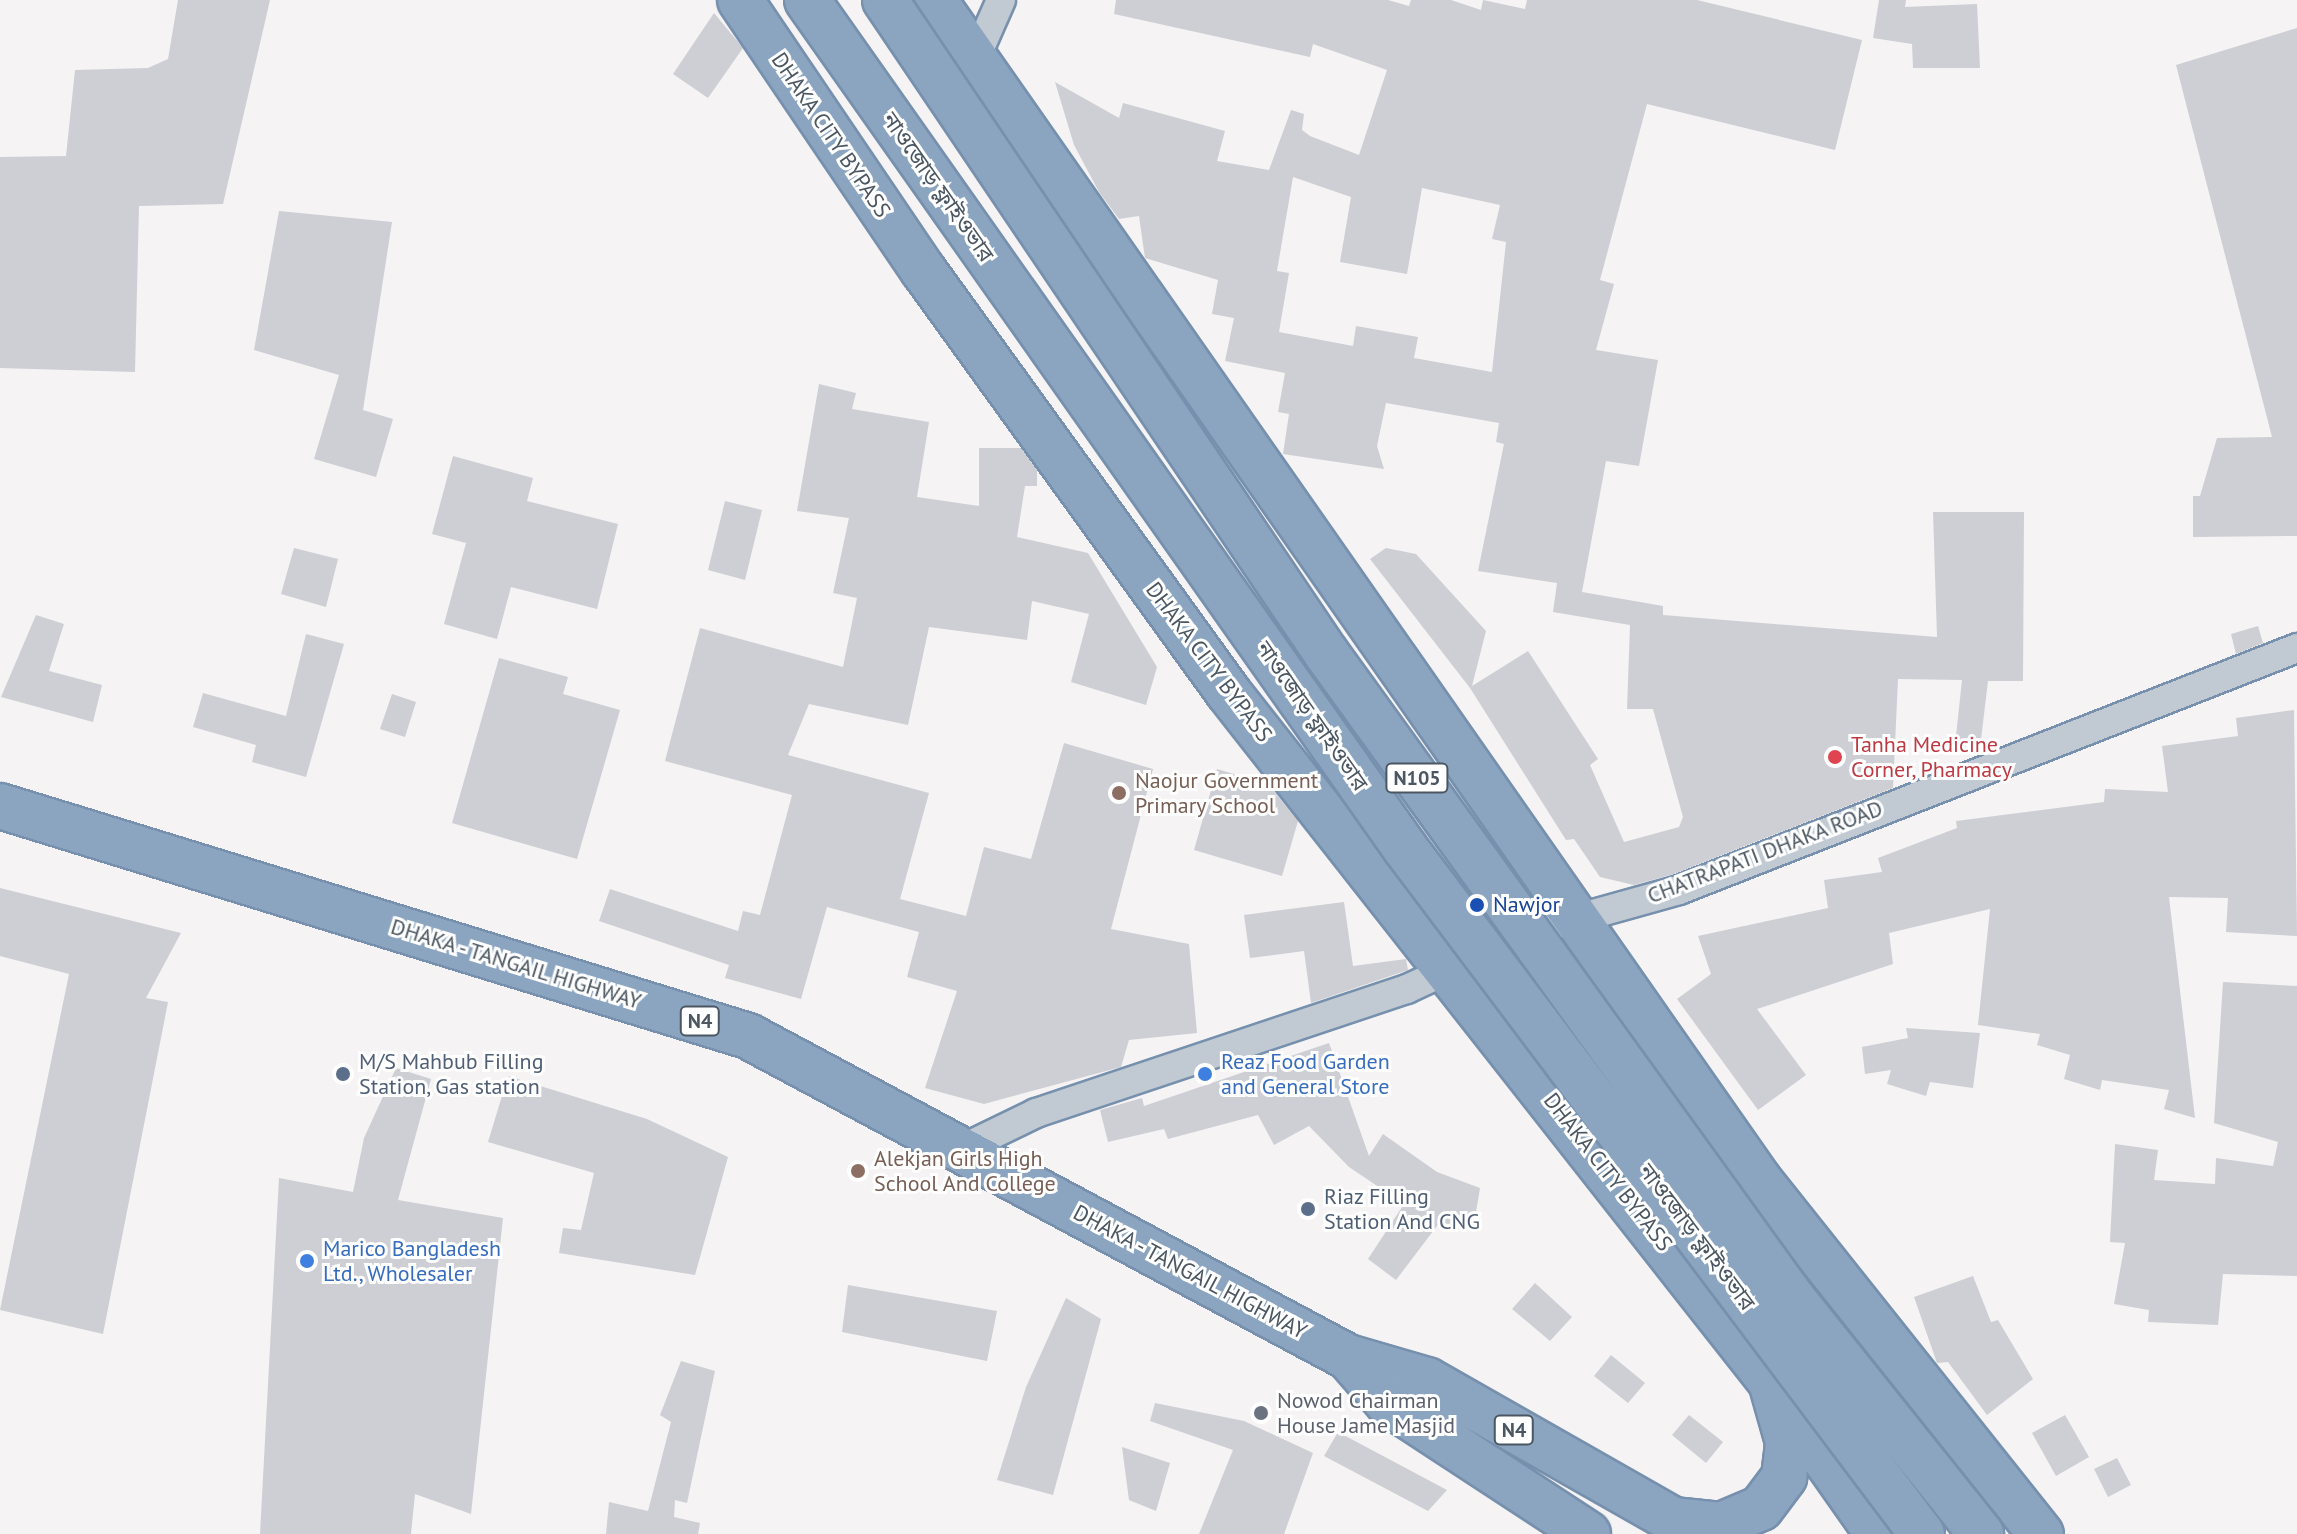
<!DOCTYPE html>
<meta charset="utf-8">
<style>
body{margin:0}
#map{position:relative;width:2297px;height:1534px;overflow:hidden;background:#f5f3f3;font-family:"PT Sans","Noto Sans Bengali",sans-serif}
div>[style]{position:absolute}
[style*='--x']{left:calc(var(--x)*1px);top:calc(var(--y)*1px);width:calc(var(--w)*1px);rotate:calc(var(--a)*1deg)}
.building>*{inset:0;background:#cdcfd5}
.roads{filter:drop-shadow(2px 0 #7690ad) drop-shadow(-2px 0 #7690ad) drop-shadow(0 2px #7690ad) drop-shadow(0 -2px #7690ad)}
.street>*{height:28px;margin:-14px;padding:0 14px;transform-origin:14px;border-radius:14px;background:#c1cad2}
.highway>*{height:44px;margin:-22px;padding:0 22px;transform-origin:22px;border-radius:22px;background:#8ba5c1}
.bridges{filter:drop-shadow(2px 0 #7690ad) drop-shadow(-2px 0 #7690ad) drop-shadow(0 2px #7690ad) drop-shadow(0 -2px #7690ad)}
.highway-bridge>*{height:44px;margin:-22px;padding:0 22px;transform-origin:22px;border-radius:22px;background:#8ba5c1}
.dots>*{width:22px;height:22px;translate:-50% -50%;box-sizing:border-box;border:4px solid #fff;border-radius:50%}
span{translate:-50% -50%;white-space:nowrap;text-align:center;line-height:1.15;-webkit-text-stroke:6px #fff;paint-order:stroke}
.shield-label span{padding:2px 6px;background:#fff;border:2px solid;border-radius:6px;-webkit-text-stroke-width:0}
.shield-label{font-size:20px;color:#4a5661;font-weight:700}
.street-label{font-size:22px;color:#4a5661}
.health-label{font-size:22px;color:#be3a42}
.left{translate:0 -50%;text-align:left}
.education-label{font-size:22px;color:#785e54}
.transit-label{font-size:22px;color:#164399}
.service-label{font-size:22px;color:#4e5e75}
.shop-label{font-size:22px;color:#366cbe}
.worship-label{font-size:22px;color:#5b616d}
</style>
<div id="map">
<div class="building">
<div style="clip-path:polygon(178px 0,270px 0,223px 204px,139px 206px,135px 372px,0 368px,0 157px,66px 156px,75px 70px,148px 68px,168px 59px)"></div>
<div style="clip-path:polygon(evenodd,1116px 0,1388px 0,1409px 6px,1411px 0,1451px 0,1481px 10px,1483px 0,1525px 9px,1527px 0,1697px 0,1862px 40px,1835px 150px,1647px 104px,1600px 280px,1614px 284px,1596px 350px,1658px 360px,1639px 466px,1606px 461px,1582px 592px,1663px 606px,1663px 615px,1937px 637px,1933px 512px,2024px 512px,2023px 681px,1988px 681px,1980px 748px,1955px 745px,1962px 680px,1898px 679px,1893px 788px,1674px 874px,1634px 885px,1600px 877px,1574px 839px,1566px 840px,1470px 688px,1370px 559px,1386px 548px,1416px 554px,1486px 631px,1472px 686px,1528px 651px,1598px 759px,1590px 765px,1624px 842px,1679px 827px,1683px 817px,1653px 709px,1627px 709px,1630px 625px,1553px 612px,1557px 583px,1478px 571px,1504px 444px,1496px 442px,1499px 423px,1386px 403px,1377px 446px,1384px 469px,1283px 454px,1289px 414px,1278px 412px,1285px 373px,1225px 361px,1234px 318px,1212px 314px,1218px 280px,1145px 258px,1139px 216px,1119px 219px,1099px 192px,1074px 145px,1055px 82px,1119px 118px,1123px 103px,1225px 131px,1217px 161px,1269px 170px,1291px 110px,1304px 114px,1302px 130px,1310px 136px,1359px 155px,1387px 70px,1313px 44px,1310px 57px,1114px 14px,1116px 0,1293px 177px,1351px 197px,1340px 262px,1407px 274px,1422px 188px,1500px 205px,1492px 239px,1506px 242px,1492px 372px,1414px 358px,1418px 337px,1356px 326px,1353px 346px,1279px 332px,1289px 273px,1277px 271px,1293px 177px)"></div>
<div style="clip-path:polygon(1879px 0,1906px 0,1905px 7px,1977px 4px,1980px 68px,1913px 68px,1912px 44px,1873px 38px)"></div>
<div style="clip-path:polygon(714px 13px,743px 48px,708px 98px,673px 74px)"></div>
<div style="clip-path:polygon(2297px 28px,2297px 536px,2193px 537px,2193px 496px,2200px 496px,2217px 438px,2272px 437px,2176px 65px)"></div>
<div style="clip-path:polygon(279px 211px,392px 222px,363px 410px,393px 419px,376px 477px,314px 459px,339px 375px,254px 350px)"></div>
<div style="clip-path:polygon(819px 384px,856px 393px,852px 409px,929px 422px,917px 497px,979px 506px,979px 448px,1021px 448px,1037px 470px,1037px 486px,1025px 486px,1017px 537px,1088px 553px,1157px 667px,1146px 705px,1071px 682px,1089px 614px,1032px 601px,1027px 640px,929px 627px,908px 725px,809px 704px,788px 755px,929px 793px,900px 899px,966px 916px,984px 847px,1031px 859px,1064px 743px,1153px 769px,1111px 929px,1189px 944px,1197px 1033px,1129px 1040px,1121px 1067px,984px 1104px,925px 1088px,957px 991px,907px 977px,919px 932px,827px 907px,801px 999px,725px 978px,729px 965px,599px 921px,610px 889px,738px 931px,743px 911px,760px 915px,792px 795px,665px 761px,700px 628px,843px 667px,857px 598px,833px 593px,849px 518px,797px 511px)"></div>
<div style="clip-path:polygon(453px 456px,533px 478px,527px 501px,618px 524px,597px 609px,511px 587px,497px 639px,444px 624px,466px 543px,432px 534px)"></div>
<div style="clip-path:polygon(725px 501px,762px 510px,745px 580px,708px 570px)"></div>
<div style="clip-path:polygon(294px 548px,338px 559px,326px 607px,281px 594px)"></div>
<div style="clip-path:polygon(36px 615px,64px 624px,49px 671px,102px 685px,93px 722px,1px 697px)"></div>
<div style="clip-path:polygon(2258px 626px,2263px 643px,2236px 654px,2231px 634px)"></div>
<div style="clip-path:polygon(306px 634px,344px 644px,306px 777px,252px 762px,256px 745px,193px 727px,203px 693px,286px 716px)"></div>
<div style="clip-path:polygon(499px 658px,568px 677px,563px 694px,620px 710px,577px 859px,452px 823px)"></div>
<div style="clip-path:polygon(392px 694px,416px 702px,405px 737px,380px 729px)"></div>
<div style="clip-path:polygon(2294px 710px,2297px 936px,2226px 932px,2228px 898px,2169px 897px,2195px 1118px,2164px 1109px,2169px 1090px,2102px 1080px,2100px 1090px,2064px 1079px,2070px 1055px,2037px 1045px,2040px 1034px,1978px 1025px,1990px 909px,1889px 933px,1893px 964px,1757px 1009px,1806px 1075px,1758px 1110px,1677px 999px,1711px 974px,1698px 936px,1828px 908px,1824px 880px,1882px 872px,1878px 858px,1957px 828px,1956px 821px,2104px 802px,2105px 789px,2168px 792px,2162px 746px,2238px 736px,2236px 718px)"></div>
<div style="clip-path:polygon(1217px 769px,1268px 784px,1298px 821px,1282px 876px,1194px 850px)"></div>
<div style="clip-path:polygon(0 888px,181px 933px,146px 998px,168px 1002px,103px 1334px,0 1310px,69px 974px,0 956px)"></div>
<div style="clip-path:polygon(1344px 902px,1353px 966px,1406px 959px,1408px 970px,1311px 1003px,1304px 951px,1250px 958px,1244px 915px)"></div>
<div style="clip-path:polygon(2223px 982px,2297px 986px,2297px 1276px,2223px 1274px,2218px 1325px,2148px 1322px,2149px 1310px,2114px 1304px,2125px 1243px,2110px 1242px,2115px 1144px,2158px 1150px,2154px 1180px,2215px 1184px,2216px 1158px,2273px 1166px,2278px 1142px,2214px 1123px)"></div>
<div style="clip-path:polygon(1906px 1028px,1980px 1033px,1973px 1088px,1930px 1082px,1926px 1096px,1887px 1084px,1891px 1070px,1865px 1074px,1862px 1047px,1908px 1038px)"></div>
<div style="clip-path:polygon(1329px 1043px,1369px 1156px,1383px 1134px,1437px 1172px,1480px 1188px,1473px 1230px,1440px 1222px,1396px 1280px,1368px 1259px,1404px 1204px,1349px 1167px,1309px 1126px,1274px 1145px,1258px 1115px,1168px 1139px,1164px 1129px,1108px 1142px,1100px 1110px,1142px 1098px,1144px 1106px)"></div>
<div style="clip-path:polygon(396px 1068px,431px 1079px,398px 1200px,503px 1218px,471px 1514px,415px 1494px,411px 1534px,260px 1534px,279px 1178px,353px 1192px,364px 1138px)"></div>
<div style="clip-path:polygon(508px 1076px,647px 1119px,728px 1157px,695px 1275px,559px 1253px,563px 1228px,581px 1230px,594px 1173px,488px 1142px)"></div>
<div style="clip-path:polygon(1973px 1276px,1991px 1322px,1998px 1320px,2033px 1379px,1987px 1415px,1948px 1362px,1937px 1363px,1914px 1297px)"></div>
<div style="clip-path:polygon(1535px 1283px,1572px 1317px,1550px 1341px,1512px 1309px)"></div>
<div style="clip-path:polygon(848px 1285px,997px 1311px,987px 1361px,842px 1332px)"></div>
<div style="clip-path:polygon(1066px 1298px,1101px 1319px,1053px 1495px,997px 1480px,1026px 1387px)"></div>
<div style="clip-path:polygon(1611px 1355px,1645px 1383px,1628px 1403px,1594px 1376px)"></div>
<div style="clip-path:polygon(681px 1361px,715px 1371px,687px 1503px,675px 1500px,674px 1517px,700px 1523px,698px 1534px,606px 1534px,609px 1502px,648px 1511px,671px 1422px,660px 1415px)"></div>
<div style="clip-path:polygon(1155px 1403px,1244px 1421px,1313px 1453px,1284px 1534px,1199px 1534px,1233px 1450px,1150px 1421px)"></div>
<div style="clip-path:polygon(1689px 1415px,1723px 1442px,1706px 1463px,1672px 1435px)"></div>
<div style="clip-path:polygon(2065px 1415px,2089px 1457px,2056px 1476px,2032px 1433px)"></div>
<div style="clip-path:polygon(1338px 1432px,1447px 1490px,1428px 1511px,1324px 1456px)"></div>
<div style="clip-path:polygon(1122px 1447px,1170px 1463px,1156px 1511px,1129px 1500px)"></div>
<div style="clip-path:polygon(2117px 1458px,2131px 1485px,2108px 1497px,2094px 1469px)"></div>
</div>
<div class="roads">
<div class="street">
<div style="--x:976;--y:57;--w:62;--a:-66.3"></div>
<div style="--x:962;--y:1149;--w:82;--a:-25.9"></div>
<div style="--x:1036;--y:1113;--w:391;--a:-18.5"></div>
<div style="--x:1407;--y:989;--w:135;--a:-25"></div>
<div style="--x:1529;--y:932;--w:156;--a:-15.6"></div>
<div style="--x:1679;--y:890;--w:664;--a:-21.38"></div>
</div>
<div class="highway">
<div style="--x:740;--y:0;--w:326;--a:55.9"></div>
<div style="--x:923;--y:270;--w:521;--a:54.14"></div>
<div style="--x:1228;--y:692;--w:878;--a:51.8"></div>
<div style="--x:1771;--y:1382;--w:186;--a:54.9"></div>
<div style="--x:934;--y:0;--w:1440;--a:55.04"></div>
<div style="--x:1759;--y:1180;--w:453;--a:51.5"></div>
<div style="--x:0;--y:806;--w:783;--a:17.09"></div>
<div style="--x:748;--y:1036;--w:680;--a:28.15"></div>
<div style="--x:1348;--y:1357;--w:82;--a:16.2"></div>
<div style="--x:1427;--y:1380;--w:283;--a:29.6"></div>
<div style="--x:1673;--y:1520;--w:48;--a:5.9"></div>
<div style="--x:1721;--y:1525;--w:43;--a:-23"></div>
<div style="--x:1761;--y:1508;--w:39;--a:-53"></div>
<div style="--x:1784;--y:1477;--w:35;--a:-83"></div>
<div style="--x:1788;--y:1442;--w:62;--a:-105.8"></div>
<div style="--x:1348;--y:1357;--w:61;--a:49"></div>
<div style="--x:1388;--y:1403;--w:239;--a:33.2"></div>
</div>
</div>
<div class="bridges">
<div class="highway-bridge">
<div style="--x:807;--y:0;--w:1038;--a:54.81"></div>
<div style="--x:1405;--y:848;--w:859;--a:53"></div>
<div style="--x:885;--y:0;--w:788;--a:55.97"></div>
<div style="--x:1326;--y:653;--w:797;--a:54.14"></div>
<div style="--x:1793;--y:1299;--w:301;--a:51.3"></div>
</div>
</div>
<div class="dots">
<div style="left:1835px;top:757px;background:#e0444e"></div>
<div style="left:1119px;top:793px;background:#8d6e63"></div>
<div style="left:1477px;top:905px;background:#1a4fb4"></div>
<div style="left:343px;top:1074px;background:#5c6f8a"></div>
<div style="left:1205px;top:1074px;background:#3f7fe0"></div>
<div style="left:858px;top:1171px;background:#8d6e63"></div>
<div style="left:1308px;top:1209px;background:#5c6f8a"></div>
<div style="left:307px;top:1261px;background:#3f7fe0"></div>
<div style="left:1261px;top:1413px;background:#6b7280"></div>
</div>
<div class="shield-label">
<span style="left:1417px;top:778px">N105</span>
<span style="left:700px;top:1021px">N4</span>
<span style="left:1514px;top:1430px">N4</span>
</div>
<div class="street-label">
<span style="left:831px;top:135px;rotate:56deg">DHAKA CITY BYPASS</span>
<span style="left:938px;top:187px;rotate:55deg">নাওজোড় ফ্লাইওভার</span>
<span style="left:1209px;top:662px;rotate:53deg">DHAKA CITY BYPASS</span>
<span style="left:1312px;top:716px;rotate:55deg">নাওজোড় ফ্লাইওভার</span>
<span style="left:1765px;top:852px;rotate:-21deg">CHATRAPATI DHAKA ROAD</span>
<span style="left:516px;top:964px;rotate:17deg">DHAKA - TANGAIL HIGHWAY</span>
<span style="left:1608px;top:1172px;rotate:52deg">DHAKA CITY BYPASS</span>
<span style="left:1697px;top:1237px;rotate:53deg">নাওজোড় ফ্লাইওভার</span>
<span style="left:1190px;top:1272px;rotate:28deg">DHAKA - TANGAIL HIGHWAY</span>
</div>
<div class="health-label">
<span class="left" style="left:1851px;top:757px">Tanha Medicine<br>Corner, Pharmacy</span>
</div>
<div class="education-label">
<span class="left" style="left:1135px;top:793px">Naojur Government<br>Primary School</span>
<span class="left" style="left:874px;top:1171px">Alekjan Girls High<br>School And College</span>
</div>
<div class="transit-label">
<span class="left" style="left:1493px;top:905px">Nawjor</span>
</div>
<div class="service-label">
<span class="left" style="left:359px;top:1074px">M/S Mahbub Filling<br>Station, Gas station</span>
<span class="left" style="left:1324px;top:1209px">Riaz Filling<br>Station And CNG</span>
</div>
<div class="shop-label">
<span class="left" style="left:1221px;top:1074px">Reaz Food Garden<br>and General Store</span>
<span class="left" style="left:323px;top:1261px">Marico Bangladesh<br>Ltd., Wholesaler</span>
</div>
<div class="worship-label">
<span class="left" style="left:1277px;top:1413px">Nowod Chairman<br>House Jame Masjid</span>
</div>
</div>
